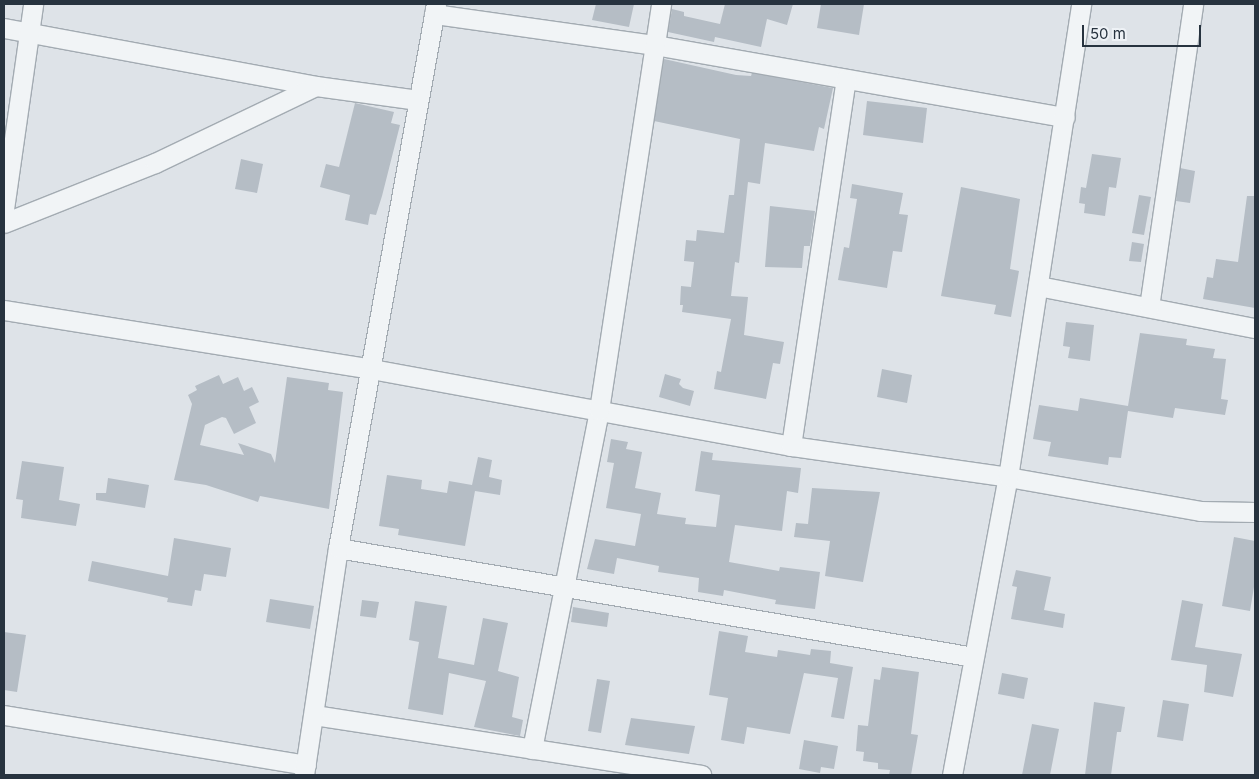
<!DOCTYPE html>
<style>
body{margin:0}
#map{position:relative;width:1259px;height:779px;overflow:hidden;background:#dee3e8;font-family:Inter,sans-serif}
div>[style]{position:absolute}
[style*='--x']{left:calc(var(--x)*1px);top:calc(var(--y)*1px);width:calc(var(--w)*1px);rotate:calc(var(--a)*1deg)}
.building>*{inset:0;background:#b5bdc5}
.roads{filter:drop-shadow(1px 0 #a3abb2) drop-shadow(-1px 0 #a3abb2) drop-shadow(0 1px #a3abb2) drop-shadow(0 -1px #a3abb2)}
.street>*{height:19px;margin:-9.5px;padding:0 9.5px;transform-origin:9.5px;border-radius:9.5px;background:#f1f4f6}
span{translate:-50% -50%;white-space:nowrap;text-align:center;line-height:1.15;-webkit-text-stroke:4.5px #eef2f6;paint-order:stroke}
.frame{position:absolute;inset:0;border:5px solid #27333f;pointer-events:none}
.scale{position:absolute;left:1082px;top:25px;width:119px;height:22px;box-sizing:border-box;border:2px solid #27333f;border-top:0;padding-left:6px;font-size:15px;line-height:18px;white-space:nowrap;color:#27333f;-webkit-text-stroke:4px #eef2f6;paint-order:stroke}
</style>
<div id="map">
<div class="building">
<div style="clip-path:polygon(596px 4px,634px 4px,629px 27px,592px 20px)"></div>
<div style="clip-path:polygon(725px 4px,793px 4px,787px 25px,767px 19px,761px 47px,715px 37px,714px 42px,668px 32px,672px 9px,684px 12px,684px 16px,720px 24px)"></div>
<div style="clip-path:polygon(821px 4px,864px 4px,859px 35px,817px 28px)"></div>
<div style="clip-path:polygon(664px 59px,736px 75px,751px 76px,752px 73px,833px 88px,824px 129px,819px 127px,814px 151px,765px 143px,760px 184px,748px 182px,739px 263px,735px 262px,731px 296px,748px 297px,744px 335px,784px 342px,780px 364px,773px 363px,766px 399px,714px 389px,717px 371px,721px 372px,731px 319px,682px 312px,683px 305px,680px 305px,681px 286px,691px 287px,694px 262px,684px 261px,686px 240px,696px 241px,697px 230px,724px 233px,729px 195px,734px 195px,740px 139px,654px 121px)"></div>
<div style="clip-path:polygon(867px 101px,927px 108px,923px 143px,863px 135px)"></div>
<div style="clip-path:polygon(355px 103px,394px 112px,391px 123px,400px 125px,382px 196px,376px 215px,370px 214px,368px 225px,345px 220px,350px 195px,320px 187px,326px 164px,339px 167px)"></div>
<div style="clip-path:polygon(1092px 154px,1121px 158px,1116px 188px,1109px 187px,1105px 216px,1084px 213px,1085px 204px,1079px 203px,1081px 187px,1086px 188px)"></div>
<div style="clip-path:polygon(241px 159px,263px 164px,257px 193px,235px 189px)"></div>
<div style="clip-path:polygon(1180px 168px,1195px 171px,1190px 203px,1176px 201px)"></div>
<div style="clip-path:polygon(852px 184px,903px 193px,899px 214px,908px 215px,902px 252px,893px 251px,887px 288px,838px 280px,844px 247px,849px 248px,857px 199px,850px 198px)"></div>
<div style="clip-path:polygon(961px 187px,1020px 199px,1010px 269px,1019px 271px,1011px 317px,994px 314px,996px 305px,941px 296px)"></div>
<div style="clip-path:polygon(1139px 195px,1151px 197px,1144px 235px,1132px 233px)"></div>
<div style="clip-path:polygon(1247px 196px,1255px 196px,1255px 308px,1203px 299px,1207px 277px,1213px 278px,1216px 259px,1238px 262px)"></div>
<div style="clip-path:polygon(770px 206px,815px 211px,810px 246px,804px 246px,802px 268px,765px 267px)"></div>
<div style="clip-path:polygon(1132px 242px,1144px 244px,1141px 262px,1129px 261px)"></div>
<div style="clip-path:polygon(1066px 322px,1094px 325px,1090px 361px,1068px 358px,1070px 347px,1063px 346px)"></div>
<div style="clip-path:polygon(1140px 333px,1187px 339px,1186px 345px,1215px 349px,1213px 358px,1226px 359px,1221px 399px,1228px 400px,1225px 415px,1175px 408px,1173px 418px,1128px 411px,1121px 458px,1109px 457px,1108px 465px,1048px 456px,1051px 442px,1033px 439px,1039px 405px,1078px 411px,1080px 398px,1128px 406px)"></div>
<div style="clip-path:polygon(882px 369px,912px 375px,907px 403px,877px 397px)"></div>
<div style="clip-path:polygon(665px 374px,681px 379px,679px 384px,683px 388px,694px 391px,690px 406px,659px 397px)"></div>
<div style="clip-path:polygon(219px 375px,223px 384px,238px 377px,244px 391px,252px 387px,259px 402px,249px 407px,256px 423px,234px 434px,226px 418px,222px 417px,205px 425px,200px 445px,244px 455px,238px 443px,271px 454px,275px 463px,287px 377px,329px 383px,328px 390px,343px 392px,329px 509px,260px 496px,258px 502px,206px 485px,174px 480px,192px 404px,188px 395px,197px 390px,195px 386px)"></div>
<div style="clip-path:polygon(611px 439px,628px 442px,626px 449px,642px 452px,635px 488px,661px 493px,657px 514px,686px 518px,685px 524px,716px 527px,720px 495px,695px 491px,701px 451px,713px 453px,712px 460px,801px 468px,798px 493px,787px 491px,782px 531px,735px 525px,729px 562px,779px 571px,780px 567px,820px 572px,815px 609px,775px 604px,776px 600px,724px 590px,723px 596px,698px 592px,699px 578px,658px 572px,659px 566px,617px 558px,614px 574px,587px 569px,595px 539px,635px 546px,641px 514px,606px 508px,614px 463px,607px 462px)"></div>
<div style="clip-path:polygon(478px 457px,492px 460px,489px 477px,502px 480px,500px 495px,475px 491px,465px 546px,398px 535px,399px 529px,379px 526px,387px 475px,422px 480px,421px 489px,447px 493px,449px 481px,472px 485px)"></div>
<div style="clip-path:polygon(22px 461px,64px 467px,59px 500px,80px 504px,76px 526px,21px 518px,23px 500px,16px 499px)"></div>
<div style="clip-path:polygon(108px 478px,149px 485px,145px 508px,96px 500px,96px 493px,106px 493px)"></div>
<div style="clip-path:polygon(812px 488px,880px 492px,863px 582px,825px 576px,830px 541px,794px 537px,796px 523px,808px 524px)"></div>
<div style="clip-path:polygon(1234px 537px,1255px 541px,1255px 581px,1250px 611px,1222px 606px)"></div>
<div style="clip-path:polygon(174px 538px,231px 548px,226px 577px,204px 574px,201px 591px,195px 590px,192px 606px,167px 602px,168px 598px,88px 581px,92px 561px,168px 576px)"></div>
<div style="clip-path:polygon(1016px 570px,1051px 577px,1044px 610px,1065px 614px,1063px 628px,1011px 619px,1017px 587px,1012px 586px)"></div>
<div style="clip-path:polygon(270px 599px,314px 606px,310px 629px,266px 622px)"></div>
<div style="clip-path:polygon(362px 600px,379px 602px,376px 618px,360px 616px)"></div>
<div style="clip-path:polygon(1182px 600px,1203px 604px,1195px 647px,1242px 654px,1233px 697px,1204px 692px,1207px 665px,1171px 660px)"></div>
<div style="clip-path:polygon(415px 601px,447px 606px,438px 658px,474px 665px,483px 618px,508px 623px,498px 671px,519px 677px,512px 717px,523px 720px,520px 736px,474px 727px,486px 681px,449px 673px,443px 715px,408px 709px,419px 642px,409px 640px)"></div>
<div style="clip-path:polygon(573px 607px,609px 613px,607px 627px,571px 622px)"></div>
<div style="clip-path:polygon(719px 631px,748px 636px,745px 652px,777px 657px,778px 650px,810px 655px,811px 649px,831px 651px,830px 663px,853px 667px,844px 719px,831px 717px,838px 678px,804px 673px,790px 734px,747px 727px,744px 744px,721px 740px,728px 698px,709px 695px)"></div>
<div style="clip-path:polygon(4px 632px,26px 635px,17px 692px,4px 690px)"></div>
<div style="clip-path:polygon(882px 667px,919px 672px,911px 734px,918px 735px,911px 775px,889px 775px,890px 770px,878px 769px,878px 763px,863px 761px,864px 752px,856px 751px,858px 725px,868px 726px,874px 679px,880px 680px)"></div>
<div style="clip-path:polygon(1002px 673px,1028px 678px,1024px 699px,998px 694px)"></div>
<div style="clip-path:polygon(597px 679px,610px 681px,601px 733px,588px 731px)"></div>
<div style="clip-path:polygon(1163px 700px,1189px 704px,1183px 741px,1157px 737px)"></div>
<div style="clip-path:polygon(1094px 702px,1125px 707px,1121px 732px,1117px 732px,1111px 775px,1085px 775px)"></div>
<div style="clip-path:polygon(631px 718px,695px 726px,689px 754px,625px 745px)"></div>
<div style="clip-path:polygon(1032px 724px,1059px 729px,1050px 775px,1022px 775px)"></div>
<div style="clip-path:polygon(804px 740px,838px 746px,834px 769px,821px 767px,820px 773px,799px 769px)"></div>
</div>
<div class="roads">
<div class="street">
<div style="--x:434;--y:14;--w:223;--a:8"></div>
<div style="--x:655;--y:45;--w:416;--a:10"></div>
<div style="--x:4;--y:28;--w:317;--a:10.5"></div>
<div style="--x:316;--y:86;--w:103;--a:7.8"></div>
<div style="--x:4;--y:209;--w:207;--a:-81.9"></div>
<div style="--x:4;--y:223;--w:162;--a:-21.7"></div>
<div style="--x:155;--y:163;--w:178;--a:-25.6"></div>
<div style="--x:1038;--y:286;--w:221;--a:11"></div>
<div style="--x:1149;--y:307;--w:306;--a:-81.7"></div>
<div style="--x:4;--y:310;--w:373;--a:9.1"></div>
<div style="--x:372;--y:369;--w:426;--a:10.4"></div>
<div style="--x:791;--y:446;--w:219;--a:8.1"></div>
<div style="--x:1008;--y:477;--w:195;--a:10"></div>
<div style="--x:1200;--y:511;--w:55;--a:1"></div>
<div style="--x:791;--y:446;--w:371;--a:-81.5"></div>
<div style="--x:338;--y:548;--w:645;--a:9.73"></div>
<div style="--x:4;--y:715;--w:306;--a:9.4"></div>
<div style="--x:314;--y:715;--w:392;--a:8.8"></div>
<div style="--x:532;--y:749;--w:346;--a:-78.8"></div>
<div style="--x:599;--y:410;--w:411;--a:-81.3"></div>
<div style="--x:304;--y:775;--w:230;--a:-81.5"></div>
<div style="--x:338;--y:548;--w:553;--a:-79.79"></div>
<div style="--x:952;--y:775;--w:303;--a:-79.4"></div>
<div style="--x:1008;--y:477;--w:479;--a:-81.2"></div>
</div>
</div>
<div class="frame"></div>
<div class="scale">50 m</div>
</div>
